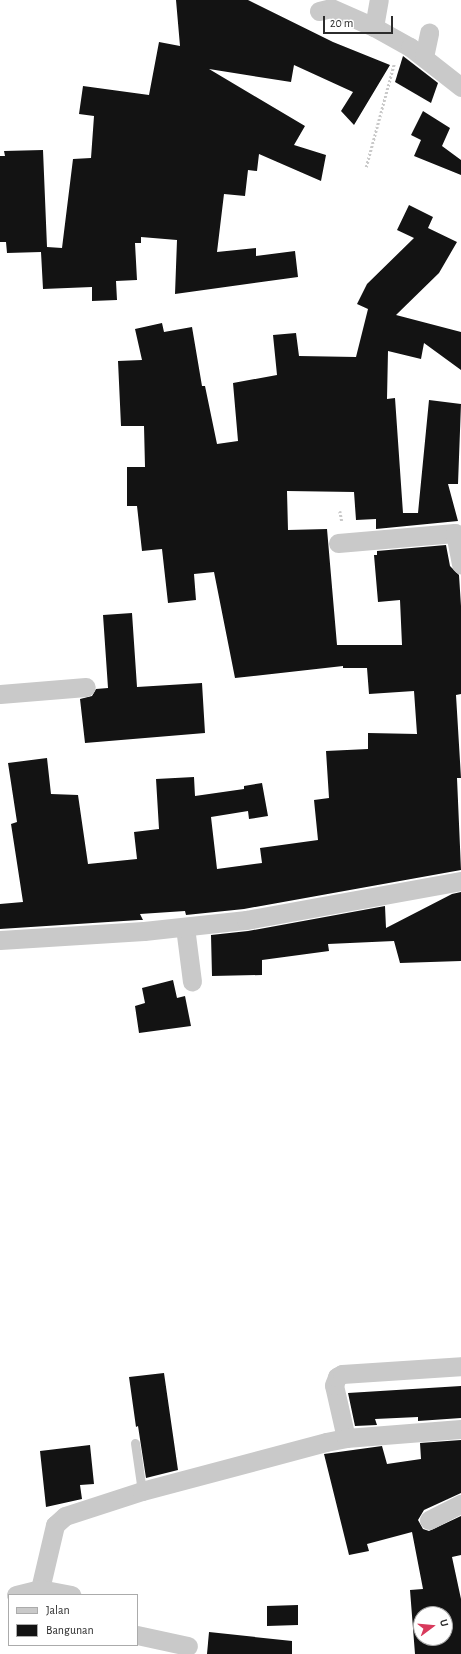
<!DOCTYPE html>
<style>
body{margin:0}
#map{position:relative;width:461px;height:1654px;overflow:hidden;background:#fff;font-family:"Alegreya Sans",sans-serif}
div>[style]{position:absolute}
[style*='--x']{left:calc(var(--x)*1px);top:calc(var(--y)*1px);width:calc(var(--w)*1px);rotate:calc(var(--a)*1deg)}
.building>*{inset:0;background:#131313}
.path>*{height:2.5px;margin-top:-1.25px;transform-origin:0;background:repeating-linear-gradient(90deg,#c9c9c9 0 2px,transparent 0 4px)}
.lane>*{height:9px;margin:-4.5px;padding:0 4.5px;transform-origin:4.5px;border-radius:4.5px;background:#c9c9c9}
.street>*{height:19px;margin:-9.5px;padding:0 9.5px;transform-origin:9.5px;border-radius:9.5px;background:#c9c9c9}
span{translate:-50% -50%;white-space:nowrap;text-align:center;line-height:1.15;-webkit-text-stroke:4px #fff;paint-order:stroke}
.legend{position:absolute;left:8px;top:1594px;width:130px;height:52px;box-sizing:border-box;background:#fff;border:1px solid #ababab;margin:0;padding:5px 7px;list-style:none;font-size:12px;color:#2c2c2c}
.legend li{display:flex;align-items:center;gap:8px;height:20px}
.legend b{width:20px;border:1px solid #ababab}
.north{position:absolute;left:413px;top:1606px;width:40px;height:40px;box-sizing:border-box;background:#fff;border:1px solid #ababab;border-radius:50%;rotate:74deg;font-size:11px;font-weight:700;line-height:16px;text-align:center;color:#2c2c2c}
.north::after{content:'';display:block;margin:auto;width:14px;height:18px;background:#d83a5c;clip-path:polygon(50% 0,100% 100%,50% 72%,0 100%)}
.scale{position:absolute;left:323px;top:16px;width:70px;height:18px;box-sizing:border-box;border:2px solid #2c2c2c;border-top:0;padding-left:5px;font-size:12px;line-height:14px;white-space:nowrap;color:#2c2c2c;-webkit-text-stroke:3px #fff;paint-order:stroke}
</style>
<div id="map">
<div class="building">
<div style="clip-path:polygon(176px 0,248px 0,333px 42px,390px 65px,354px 125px,341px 111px,353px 92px,294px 65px,291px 82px,209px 69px,305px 126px,294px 145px,326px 155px,321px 181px,259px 154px,257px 171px,248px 170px,245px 196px,224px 194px,217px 252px,256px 248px,256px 256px,295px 251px,298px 277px,175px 294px,177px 240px,141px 237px,141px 243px,135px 243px,137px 280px,116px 281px,117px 300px,92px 301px,92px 287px,43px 289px,41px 252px,7px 253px,6px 242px,0 242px,0 156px,5px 156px,4px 151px,43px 150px,47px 247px,62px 248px,73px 159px,91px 158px,94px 116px,79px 114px,83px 86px,149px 95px,159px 42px,180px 46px)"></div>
<div style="clip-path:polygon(403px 56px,438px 83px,431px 103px,395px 82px)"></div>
<div style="clip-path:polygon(423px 111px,450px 128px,442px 146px,461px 160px,461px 175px,414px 156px,421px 140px,411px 135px)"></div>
<div style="clip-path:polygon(409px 205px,433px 217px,428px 228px,457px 242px,439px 273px,396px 315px,461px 332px,461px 370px,424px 343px,421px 359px,388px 351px,387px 399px,395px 398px,403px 513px,418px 513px,429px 400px,461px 404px,458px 484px,448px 484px,458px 521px,376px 529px,376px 519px,356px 520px,354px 492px,287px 491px,288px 530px,327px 529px,337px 645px,402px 645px,400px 600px,378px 602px,374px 555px,377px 555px,377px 551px,446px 545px,450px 566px,459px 575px,461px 606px,461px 694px,456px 695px,461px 778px,457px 778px,461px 870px,244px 909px,186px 915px,185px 911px,140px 914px,143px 920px,139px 920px,0 929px,0 904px,23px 902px,11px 824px,17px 822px,8px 763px,47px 758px,51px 794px,78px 795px,88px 864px,137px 859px,134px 832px,159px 829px,156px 779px,194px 777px,195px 796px,244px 789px,244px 786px,262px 783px,268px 816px,249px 819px,248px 811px,211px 817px,217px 869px,262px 863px,260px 848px,318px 840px,314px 800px,329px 798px,326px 751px,368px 749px,368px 733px,417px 734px,414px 691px,369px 694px,367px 668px,343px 668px,343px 666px,235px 678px,214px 572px,194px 574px,196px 600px,168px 603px,162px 549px,142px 551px,137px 506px,127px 506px,127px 467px,145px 467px,144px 426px,121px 426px,118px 361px,142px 360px,135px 329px,162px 323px,164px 332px,192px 327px,202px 386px,205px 386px,217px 444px,238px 441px,233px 383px,277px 375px,273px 335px,296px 333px,299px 356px,356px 357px,368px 309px,357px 304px,367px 284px,414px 238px,397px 230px)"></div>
<div style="clip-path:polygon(132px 613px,137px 687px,202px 683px,205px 733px,85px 743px,80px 699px,92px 696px,96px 689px,108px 688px,103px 615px)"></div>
<div style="clip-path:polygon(461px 892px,461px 961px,400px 963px,394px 941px,328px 944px,329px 951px,262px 960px,262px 975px,212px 976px,211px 935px,248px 931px,385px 906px,386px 928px,452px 894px)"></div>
<div style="clip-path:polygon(173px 980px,177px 998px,185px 996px,191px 1026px,139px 1033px,135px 1006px,145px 1003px,142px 988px)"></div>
<div style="clip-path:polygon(164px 1373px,178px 1470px,146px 1478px,138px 1426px,136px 1427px,129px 1377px)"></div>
<div style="clip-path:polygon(461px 1386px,461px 1418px,418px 1421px,418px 1417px,375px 1419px,377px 1425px,355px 1426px,348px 1393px)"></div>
<div style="clip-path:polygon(evenodd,461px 1440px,461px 1493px,424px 1510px,418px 1520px,423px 1529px,429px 1531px,461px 1516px,461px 1555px,452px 1557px,461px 1599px,461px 1654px,415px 1654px,410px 1590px,423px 1589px,412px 1532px,367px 1544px,369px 1551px,349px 1555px,324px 1454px,382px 1446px,387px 1464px,421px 1459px,420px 1443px,461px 1440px,421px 1614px,445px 1614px,445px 1638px,421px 1638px,421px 1614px)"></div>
<div style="clip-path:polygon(90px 1445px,94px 1484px,80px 1485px,82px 1499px,46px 1507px,40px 1451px)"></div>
<div style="clip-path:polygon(298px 1605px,298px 1625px,267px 1626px,267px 1606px)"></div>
<div style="clip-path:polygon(209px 1632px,292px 1641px,292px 1654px,207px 1654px)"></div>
</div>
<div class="path">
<div style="--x:366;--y:167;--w:107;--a:-74.8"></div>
<div style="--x:340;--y:511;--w:10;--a:79"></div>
</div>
<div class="lane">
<div style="--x:135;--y:1443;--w:49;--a:81.7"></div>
</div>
<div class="street">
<div style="--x:319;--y:11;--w:12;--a:-14"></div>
<div style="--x:331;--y:8;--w:47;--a:23.8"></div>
<div style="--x:374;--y:27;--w:41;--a:29.1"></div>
<div style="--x:410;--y:47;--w:65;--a:38.1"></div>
<div style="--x:374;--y:27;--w:27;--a:-80"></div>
<div style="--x:424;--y:57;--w:25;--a:-78"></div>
<div style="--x:338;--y:543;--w:117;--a:-4.9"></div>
<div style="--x:455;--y:533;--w:32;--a:79"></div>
<div style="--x:0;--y:694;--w:86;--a:-4.7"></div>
<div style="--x:185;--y:927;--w:55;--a:82.7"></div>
<div style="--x:0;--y:940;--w:144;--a:-3.6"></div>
<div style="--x:144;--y:931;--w:103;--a:-6.2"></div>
<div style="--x:246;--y:920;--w:219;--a:-10.3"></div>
<div style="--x:346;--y:1438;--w:54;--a:-102.8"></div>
<div style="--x:334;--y:1385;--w:9;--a:-69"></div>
<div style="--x:337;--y:1377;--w:6;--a:-31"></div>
<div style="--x:342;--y:1374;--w:119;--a:-3.8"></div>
<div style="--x:429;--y:1520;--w:36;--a:-27"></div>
<div style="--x:40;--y:1589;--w:66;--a:-76.8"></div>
<div style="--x:55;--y:1525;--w:13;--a:-42"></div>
<div style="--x:65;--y:1516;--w:81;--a:-18"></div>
<div style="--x:142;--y:1491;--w:190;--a:-14.9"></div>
<div style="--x:326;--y:1442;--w:20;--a:-11"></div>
<div style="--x:346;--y:1438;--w:115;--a:-4.5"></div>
<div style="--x:16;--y:1595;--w:25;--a:-14"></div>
<div style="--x:40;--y:1589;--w:32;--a:11"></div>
<div style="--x:137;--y:1635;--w:52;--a:12.2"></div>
</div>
<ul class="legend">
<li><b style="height:5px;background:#c9c9c9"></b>Jalan</li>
<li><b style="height:11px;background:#131313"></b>Bangunan</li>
</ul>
<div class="north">U</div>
<div class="scale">20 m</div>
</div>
